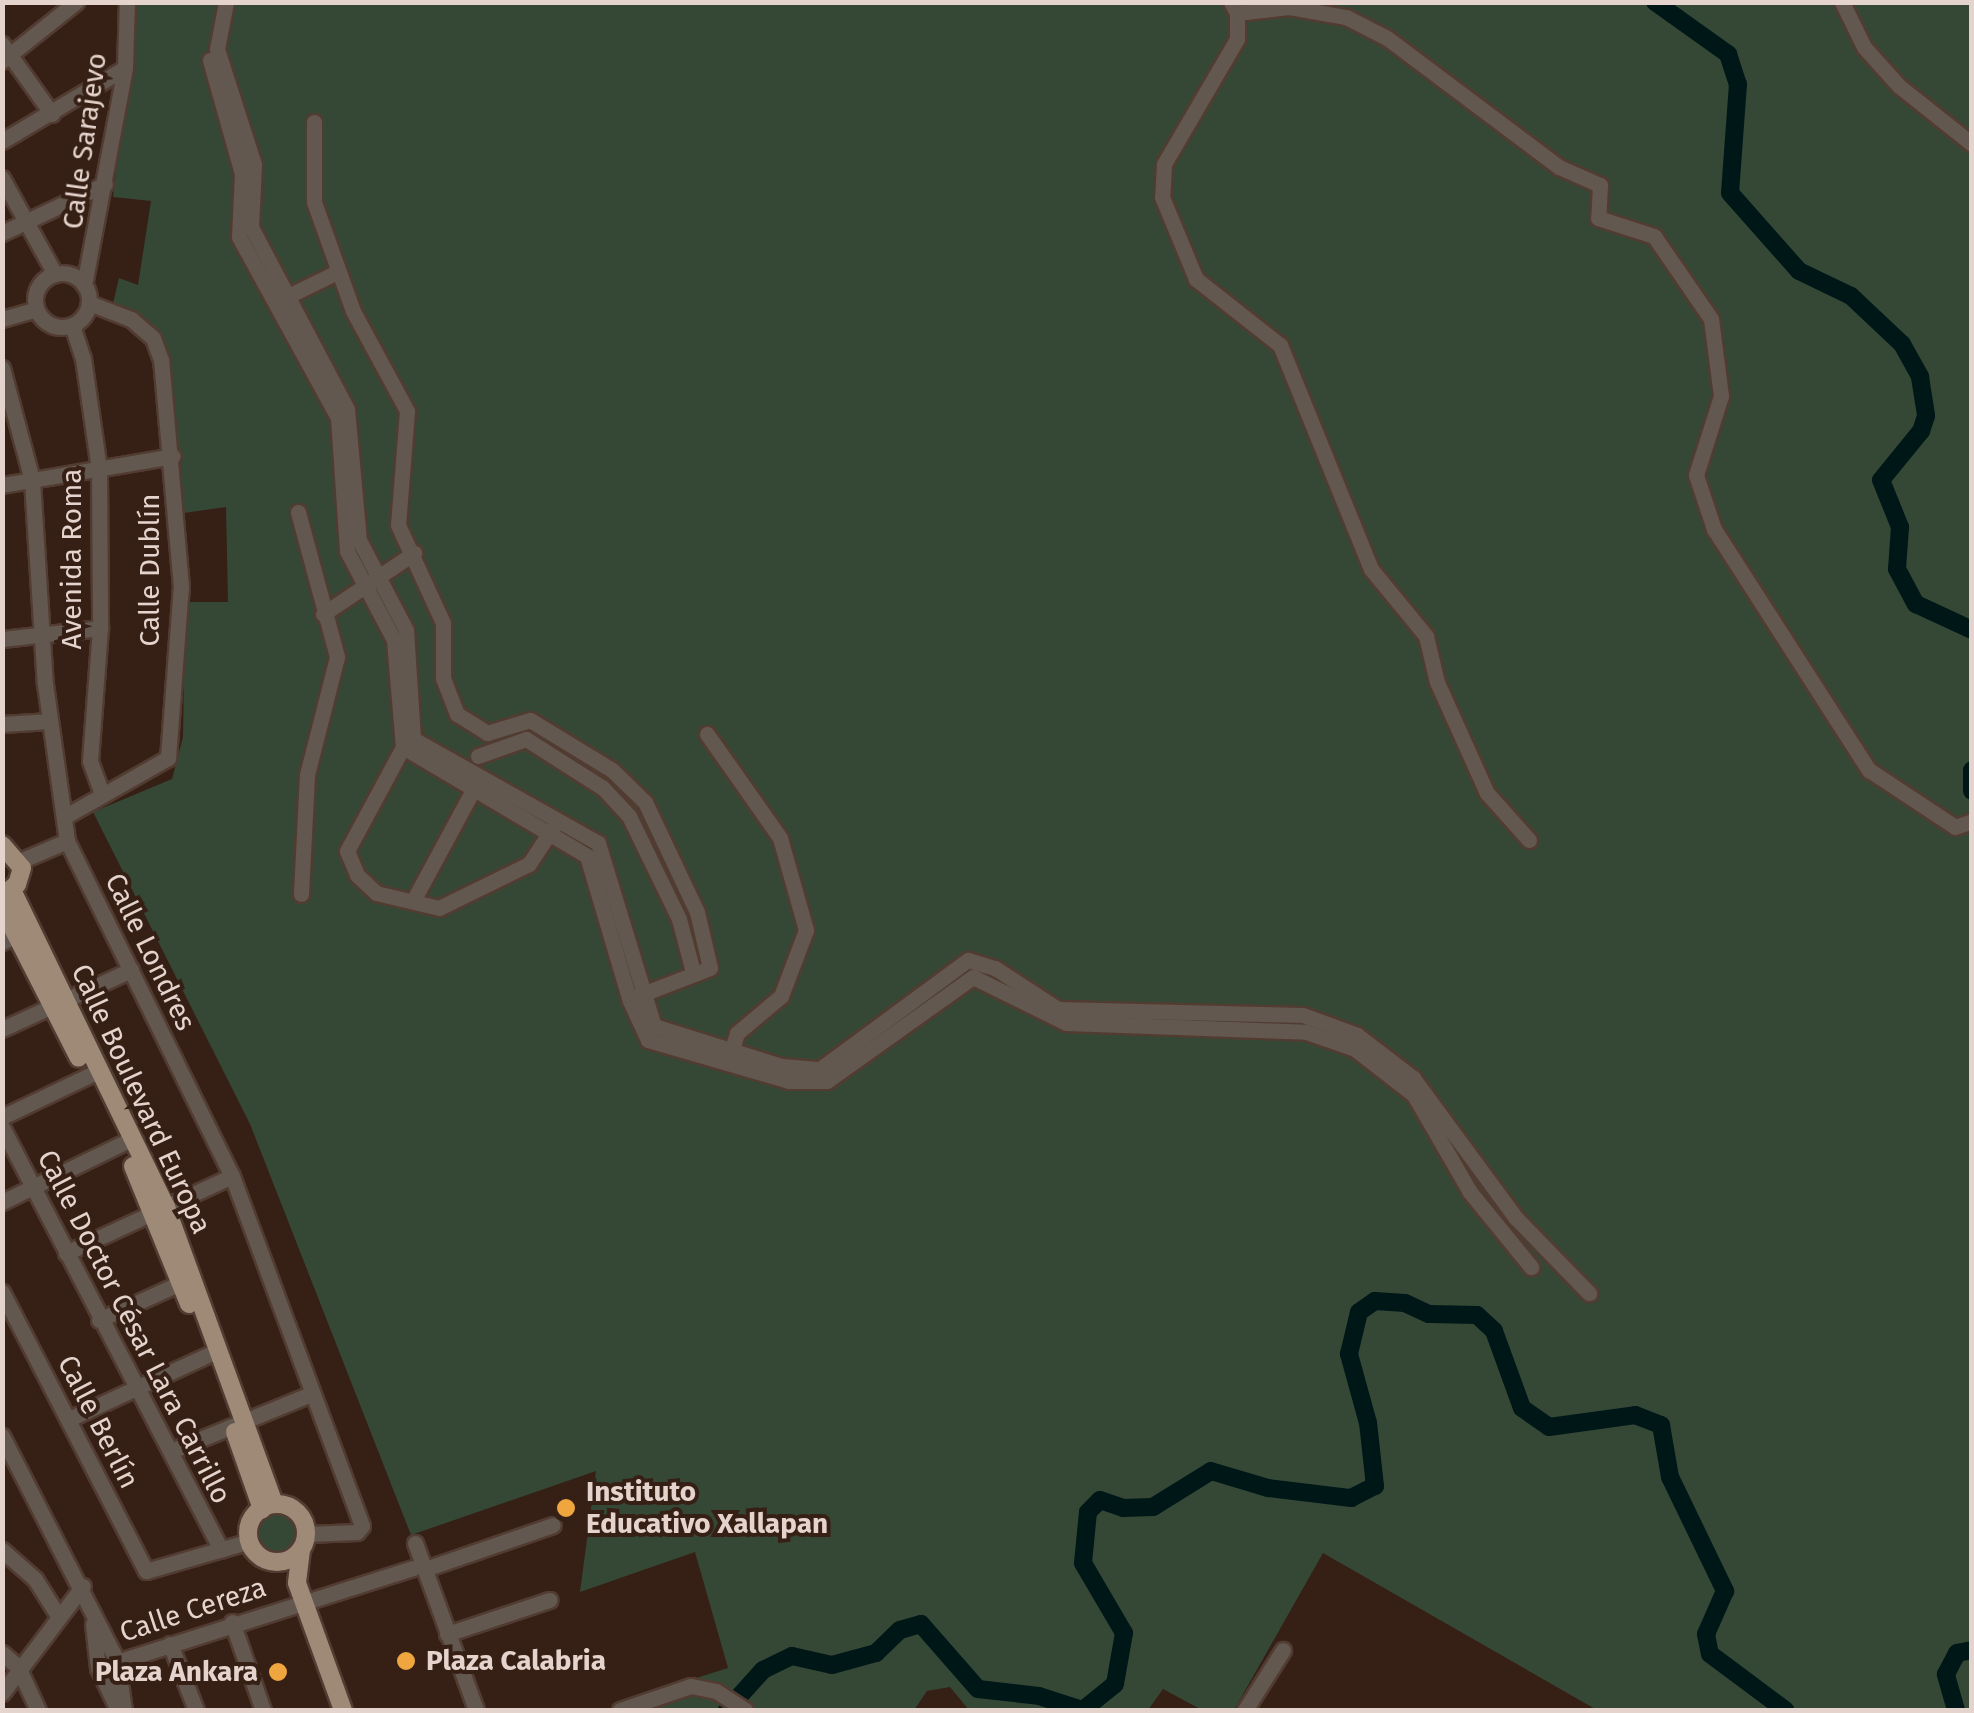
<!DOCTYPE html>
<meta charset="utf-8">
<style>
body{margin:0}
#map{position:relative;width:1974px;height:1713px;overflow:hidden;background:#361f14;font-family:"Fira Sans",sans-serif}
div>[style]{position:absolute}
[style*='--x']{left:calc(var(--x)*1px);top:calc(var(--y)*1px);width:calc(var(--w)*1px);rotate:calc(var(--a)*1deg)}
.green>*{inset:0;background:#354835}
.round{border-radius:50%}
.river>*{height:18px;margin:-9px;padding:0 9px;transform-origin:9px;border-radius:9px;background:#001718}
.roads{filter:drop-shadow(2px 0 #523c32) drop-shadow(-2px 0 #523c32) drop-shadow(0 2px #523c32) drop-shadow(0 -2px #523c32)}
.minor>*{height:15px;margin:-7.5px;padding:0 7.5px;transform-origin:7.5px;border-radius:7.5px;background:#62584f}
.minor>.ring{margin:-7.5px;padding:0;box-sizing:content-box;background:none;border:15px solid #62584f;border-radius:50%}
.major>*{height:18px;margin:-9px;padding:0 9px;transform-origin:9px;border-radius:9px;background:#9f8a78}
.major>.ring{margin:-9px;padding:0;box-sizing:content-box;background:none;border:18px solid #9f8a78;border-radius:50%}
.dots>*{width:28px;height:28px;translate:-50% -50%;box-sizing:border-box;border:5px solid #361f14;border-radius:50%}
span{translate:-50% -50%;white-space:nowrap;text-align:center;line-height:1.15;-webkit-text-stroke:8px #361f14;paint-order:stroke}
.street-label{font-size:28px;color:#e5d4cd}
.poi-label{font-size:28px;color:#e5d4cd;font-weight:700}
.left{translate:0 -50%;text-align:left}
.right{translate:-100% -50%;text-align:right}
.frame{position:absolute;inset:0;border:5px solid #e5d4cd;pointer-events:none}
</style>
<div id="map">
<div class="green">
<div style="clip-path:polygon(135px 3px,1971px 3px,1971px 1710px,1597px 1710px,1323px 1553px,1234px 1710px,1202px 1710px,1163px 1689px,1148px 1710px,969px 1710px,950px 1687px,927px 1691px,914px 1710px,615px 1710px,614px 1704px,728px 1668px,695px 1552px,580px 1592px,596px 1471px,411px 1535px,250px 1124px,93px 812px,172px 779px,183px 737px,185px 602px,228px 602px,226px 507px,184px 513px,167px 348px,112px 308px,119px 278px,138px 285px,151px 201px,113px 197px)"></div>
<div class="round" style="left:256px;top:1510px;width:46px;height:46px"></div>
</div>
<div class="river">
<div style="--x:1655;--y:2;--w:90;--a:35.5"></div>
<div style="--x:1728;--y:54;--w:32;--a:72"></div>
<div style="--x:1738;--y:84;--w:109;--a:94.2"></div>
<div style="--x:1730;--y:193;--w:104;--a:48.5"></div>
<div style="--x:1799;--y:271;--w:58;--a:25.7"></div>
<div style="--x:1851;--y:296;--w:70;--a:43.3"></div>
<div style="--x:1902;--y:344;--w:38;--a:61"></div>
<div style="--x:1920;--y:377;--w:39;--a:81"></div>
<div style="--x:1926;--y:416;--w:16;--a:108"></div>
<div style="--x:1921;--y:431;--w:63;--a:129.2"></div>
<div style="--x:1881;--y:480;--w:51;--a:68"></div>
<div style="--x:1900;--y:527;--w:42;--a:94.1"></div>
<div style="--x:1897;--y:569;--w:40;--a:62"></div>
<div style="--x:1916;--y:604;--w:62;--a:24.9"></div>
<div style="--x:1972;--y:770;--w:21;--a:90"></div>
<div style="--x:727;--y:1710;--w:54;--a:-48"></div>
<div style="--x:763;--y:1670;--w:32;--a:-26"></div>
<div style="--x:792;--y:1656;--w:41;--a:12.7"></div>
<div style="--x:832;--y:1665;--w:46;--a:-15.3"></div>
<div style="--x:876;--y:1653;--w:33;--a:-44"></div>
<div style="--x:900;--y:1630;--w:22;--a:-16"></div>
<div style="--x:921;--y:1624;--w:86;--a:48.8"></div>
<div style="--x:978;--y:1689;--w:61;--a:6.5"></div>
<div style="--x:1039;--y:1696;--w:45;--a:18"></div>
<div style="--x:1083;--y:1710;--w:41;--a:-39.1"></div>
<div style="--x:1115;--y:1684;--w:52;--a:-80"></div>
<div style="--x:1124;--y:1633;--w:81;--a:-120.4"></div>
<div style="--x:1083;--y:1563;--w:51;--a:-84.4"></div>
<div style="--x:1088;--y:1512;--w:17;--a:-45"></div>
<div style="--x:1100;--y:1500;--w:24;--a:19"></div>
<div style="--x:1123;--y:1508;--w:30;--a:-2"></div>
<div style="--x:1153;--y:1507;--w:68;--a:-31.8"></div>
<div style="--x:1211;--y:1471;--w:59;--a:16.6"></div>
<div style="--x:1268;--y:1488;--w:84;--a:6.9"></div>
<div style="--x:1351;--y:1498;--w:27;--a:-27"></div>
<div style="--x:1375;--y:1486;--w:63;--a:-96.3"></div>
<div style="--x:1368;--y:1423;--w:72;--a:-105.4"></div>
<div style="--x:1349;--y:1354;--w:43;--a:-76.6"></div>
<div style="--x:1359;--y:1312;--w:19;--a:-35"></div>
<div style="--x:1375;--y:1301;--w:30;--a:4"></div>
<div style="--x:1405;--y:1303;--w:26;--a:25"></div>
<div style="--x:1429;--y:1314;--w:48;--a:1.2"></div>
<div style="--x:1477;--y:1315;--w:23;--a:43"></div>
<div style="--x:1494;--y:1331;--w:82;--a:70"></div>
<div style="--x:1522;--y:1408;--w:33;--a:35"></div>
<div style="--x:1549;--y:1427;--w:87;--a:-7.9"></div>
<div style="--x:1635;--y:1415;--w:28;--a:21"></div>
<div style="--x:1661;--y:1425;--w:53;--a:80.2"></div>
<div style="--x:1670;--y:1477;--w:127;--a:64.2"></div>
<div style="--x:1725;--y:1591;--w:47;--a:113.8"></div>
<div style="--x:1706;--y:1634;--w:20;--a:79"></div>
<div style="--x:1710;--y:1654;--w:94;--a:36.7"></div>
<div style="--x:1956;--y:1710;--w:37;--a:-106"></div>
<div style="--x:1946;--y:1674;--w:24;--a:-62"></div>
<div style="--x:1957;--y:1653;--w:15;--a:-11"></div>
</div>
<div class="roads">
<div class="minor">
<div style="--x:226;--y:2;--w:48;--a:100.8"></div>
<div style="--x:217;--y:49;--w:121;--a:72.2"></div>
<div style="--x:254;--y:164;--w:63;--a:92.7"></div>
<div style="--x:251;--y:227;--w:206;--a:62.2"></div>
<div style="--x:347;--y:409;--w:132;--a:84.8"></div>
<div style="--x:359;--y:540;--w:102;--a:62.4"></div>
<div style="--x:406;--y:630;--w:109;--a:86.3"></div>
<div style="--x:413;--y:739;--w:212;--a:29.3"></div>
<div style="--x:598;--y:843;--w:191;--a:73"></div>
<div style="--x:654;--y:1026;--w:134;--a:17.4"></div>
<div style="--x:782;--y:1066;--w:38;--a:5"></div>
<div style="--x:820;--y:1069;--w:184;--a:-36.4"></div>
<div style="--x:968;--y:960;--w:28;--a:17"></div>
<div style="--x:995;--y:968;--w:75;--a:33.1"></div>
<div style="--x:1058;--y:1009;--w:245;--a:1.4"></div>
<div style="--x:1303;--y:1015;--w:58;--a:20.3"></div>
<div style="--x:1357;--y:1035;--w:71;--a:37.5"></div>
<div style="--x:1413;--y:1078;--w:174;--a:53.7"></div>
<div style="--x:1516;--y:1218;--w:105;--a:45.8"></div>
<div style="--x:1231;--y:2;--w:13;--a:61"></div>
<div style="--x:1237;--y:13;--w:52;--a:-6.6"></div>
<div style="--x:1289;--y:7;--w:58;--a:10"></div>
<div style="--x:1346;--y:17;--w:46;--a:27.1"></div>
<div style="--x:1387;--y:38;--w:215;--a:36.9"></div>
<div style="--x:1559;--y:167;--w:45;--a:23.7"></div>
<div style="--x:1600;--y:185;--w:33;--a:93"></div>
<div style="--x:1598;--y:218;--w:59;--a:17.8"></div>
<div style="--x:1654;--y:236;--w:101;--a:55.5"></div>
<div style="--x:1711;--y:319;--w:78;--a:82.6"></div>
<div style="--x:1721;--y:396;--w:83;--a:107.6"></div>
<div style="--x:1696;--y:475;--w:57;--a:71.6"></div>
<div style="--x:1714;--y:529;--w:287;--a:57.3"></div>
<div style="--x:1869;--y:770;--w:103;--a:33.5"></div>
<div style="--x:1955;--y:827;--w:18;--a:-19"></div>
<div style="--x:1842;--y:2;--w:50;--a:63.9"></div>
<div style="--x:1864;--y:47;--w:52;--a:48.1"></div>
<div style="--x:1899;--y:86;--w:93;--a:38.5"></div>
<div style="--x:1237;--y:13;--w:26;--a:90"></div>
<div style="--x:1237;--y:39;--w:145;--a:120.3"></div>
<div style="--x:1164;--y:164;--w:33;--a:93"></div>
<div style="--x:1162;--y:197;--w:89;--a:67.5"></div>
<div style="--x:1196;--y:279;--w:107;--a:38.2"></div>
<div style="--x:1280;--y:345;--w:242;--a:67.9"></div>
<div style="--x:1371;--y:569;--w:87;--a:50.6"></div>
<div style="--x:1426;--y:636;--w:47;--a:76.6"></div>
<div style="--x:1437;--y:682;--w:122;--a:65.8"></div>
<div style="--x:1487;--y:793;--w:63;--a:48.2"></div>
<div style="--x:2;--y:44;--w:86;--a:54.5"></div>
<div style="--x:210;--y:60;--w:118;--a:74.3"></div>
<div style="--x:242;--y:174;--w:63;--a:92.7"></div>
<div style="--x:239;--y:237;--w:206;--a:61.3"></div>
<div style="--x:338;--y:418;--w:133;--a:86.1"></div>
<div style="--x:347;--y:551;--w:101;--a:62.2"></div>
<div style="--x:394;--y:640;--w:107;--a:85.2"></div>
<div style="--x:403;--y:747;--w:214;--a:30.6"></div>
<div style="--x:587;--y:856;--w:151;--a:73.5"></div>
<div style="--x:630;--y:1001;--w:43;--a:65.2"></div>
<div style="--x:648;--y:1040;--w:147;--a:16.2"></div>
<div style="--x:789;--y:1081;--w:38;--a:0"></div>
<div style="--x:827;--y:1081;--w:179;--a:-35.5"></div>
<div style="--x:973;--y:977;--w:104;--a:26.3"></div>
<div style="--x:1066;--y:1023;--w:240;--a:2.1"></div>
<div style="--x:1306;--y:1032;--w:52;--a:19.1"></div>
<div style="--x:1355;--y:1049;--w:75;--a:37.9"></div>
<div style="--x:1414;--y:1095;--w:112;--a:60"></div>
<div style="--x:1470;--y:1192;--w:97;--a:50.9"></div>
<div style="--x:2;--y:61;--w:95;--a:-38.6"></div>
<div style="--x:314;--y:122;--w:80;--a:90"></div>
<div style="--x:314;--y:202;--w:116;--a:70.3"></div>
<div style="--x:353;--y:311;--w:114;--a:61.6"></div>
<div style="--x:407;--y:411;--w:114;--a:94.5"></div>
<div style="--x:398;--y:525;--w:108;--a:65.3"></div>
<div style="--x:443;--y:623;--w:55;--a:90"></div>
<div style="--x:443;--y:678;--w:39;--a:69"></div>
<div style="--x:457;--y:714;--w:36;--a:32"></div>
<div style="--x:487;--y:733;--w:45;--a:-16.8"></div>
<div style="--x:530;--y:720;--w:96;--a:31.4"></div>
<div style="--x:612;--y:770;--w:46;--a:44.1"></div>
<div style="--x:645;--y:802;--w:122;--a:64.7"></div>
<div style="--x:697;--y:912;--w:57;--a:76.9"></div>
<div style="--x:710;--y:968;--w:78;--a:159"></div>
<div style="--x:2;--y:141;--w:143;--a:-30.7"></div>
<div style="--x:2;--y:178;--w:110;--a:61.1"></div>
<div style="--x:2;--y:233;--w:114;--a:-25.4"></div>
<div class="ring" style="left:35px;top:273px;width:39px;height:39px"></div>
<div style="--x:84;--y:285;--w:221;--a:-79.3"></div>
<div style="--x:125;--y:68;--w:66;--a:-88.3"></div>
<div style="--x:282;--y:299;--w:61;--a:-26.1"></div>
<div style="--x:2;--y:319;--w:35;--a:-16"></div>
<div style="--x:72;--y:325;--w:35;--a:72"></div>
<div style="--x:83;--y:358;--w:112;--a:81.8"></div>
<div style="--x:99;--y:469;--w:159;--a:89.6"></div>
<div style="--x:100;--y:628;--w:133;--a:94.3"></div>
<div style="--x:90;--y:761;--w:35;--a:70"></div>
<div style="--x:2;--y:368;--w:116;--a:75"></div>
<div style="--x:32;--y:480;--w:204;--a:86.4"></div>
<div style="--x:45;--y:684;--w:159;--a:82"></div>
<div style="--x:67;--y:841;--w:373;--a:63.8"></div>
<div style="--x:232;--y:1176;--w:373;--a:69.6"></div>
<div style="--x:362;--y:1526;--w:8;--a:130"></div>
<div style="--x:357;--y:1532;--w:51;--a:177.8"></div>
<div style="--x:2;--y:485;--w:173;--a:-9.6"></div>
<div style="--x:298;--y:512;--w:150;--a:74.9"></div>
<div style="--x:337;--y:657;--w:122;--a:104.3"></div>
<div style="--x:307;--y:775;--w:119;--a:92.9"></div>
<div style="--x:323;--y:614;--w:110;--a:-33.8"></div>
<div style="--x:2;--y:639;--w:99;--a:-6.4"></div>
<div style="--x:2;--y:724;--w:48;--a:-3.6"></div>
<div style="--x:707;--y:734;--w:127;--a:54.9"></div>
<div style="--x:780;--y:838;--w:96;--a:74.2"></div>
<div style="--x:806;--y:930;--w:71;--a:110.7"></div>
<div style="--x:781;--y:996;--w:57;--a:139.9"></div>
<div style="--x:737;--y:1033;--w:24;--a:107"></div>
<div style="--x:403;--y:747;--w:118;--a:118.3"></div>
<div style="--x:347;--y:851;--w:26;--a:67"></div>
<div style="--x:357;--y:875;--w:26;--a:43"></div>
<div style="--x:376;--y:893;--w:65;--a:13.4"></div>
<div style="--x:439;--y:908;--w:100;--a:-26.1"></div>
<div style="--x:529;--y:864;--w:45;--a:-56.7"></div>
<div style="--x:478;--y:756;--w:51;--a:-19.5"></div>
<div style="--x:526;--y:739;--w:91;--a:32.5"></div>
<div style="--x:603;--y:788;--w:38;--a:47"></div>
<div style="--x:629;--y:816;--w:114;--a:64.1"></div>
<div style="--x:679;--y:919;--w:55;--a:75.2"></div>
<div style="--x:64;--y:817;--w:120;--a:-29.6"></div>
<div style="--x:168;--y:758;--w:171;--a:-85.7"></div>
<div style="--x:181;--y:587;--w:228;--a:-95"></div>
<div style="--x:161;--y:360;--w:23;--a:-110"></div>
<div style="--x:153;--y:338;--w:29;--a:-139"></div>
<div style="--x:131;--y:319;--w:45;--a:-159.1"></div>
<div style="--x:20;--y:861;--w:51;--a:-23.1"></div>
<div style="--x:413;--y:901;--w:126;--a:-61.6"></div>
<div style="--x:2;--y:942;--w:27;--a:-24"></div>
<div style="--x:2;--y:1029;--w:142;--a:-24.6"></div>
<div style="--x:2;--y:1117;--w:106;--a:-25.6"></div>
<div style="--x:2;--y:1127;--w:476;--a:62.6"></div>
<div style="--x:2;--y:1202;--w:144;--a:-26"></div>
<div style="--x:66;--y:1253;--w:183;--a:-24.9"></div>
<div style="--x:2;--y:1292;--w:314;--a:62.7"></div>
<div style="--x:146;--y:1571;--w:108;--a:-16.1"></div>
<div style="--x:99;--y:1320;--w:101;--a:-24.5"></div>
<div style="--x:69;--y:1419;--w:164;--a:-24.8"></div>
<div style="--x:2;--y:1436;--w:253;--a:62.9"></div>
<div style="--x:117;--y:1661;--w:49;--a:81.9"></div>
<div style="--x:171;--y:1451;--w:151;--a:-22.2"></div>
<div style="--x:415;--y:1543;--w:178;--a:69.9"></div>
<div style="--x:2;--y:1550;--w:44;--a:41.3"></div>
<div style="--x:35;--y:1579;--w:41;--a:57.8"></div>
<div style="--x:425;--y:1569;--w:135;--a:-19"></div>
<div style="--x:232;--y:1622;--w:93;--a:70.6"></div>
<div style="--x:93;--y:1624;--w:44;--a:83.5"></div>
<div style="--x:98;--y:1668;--w:47;--a:64.5"></div>
<div style="--x:447;--y:1634;--w:108;--a:-18.4"></div>
<div style="--x:170;--y:1644;--w:71;--a:68.5"></div>
<div style="--x:2;--y:1653;--w:21;--a:41"></div>
<div style="--x:18;--y:1667;--w:47;--a:65.1"></div>
<div style="--x:98;--y:1668;--w:330;--a:-17.6"></div>
<div style="--x:2;--y:1693;--w:134;--a:-52.9"></div>
<div style="--x:620;--y:1710;--w:75;--a:-18.7"></div>
<div style="--x:691;--y:1686;--w:25;--a:11"></div>
<div style="--x:716;--y:1691;--w:35;--a:33"></div>
<div style="--x:1245;--y:1710;--w:71;--a:-57.7"></div>
</div>
<div class="major">
<div style="--x:2;--y:845;--w:30;--a:49"></div>
<div style="--x:22;--y:868;--w:17;--a:107"></div>
<div style="--x:17;--y:884;--w:16;--a:140"></div>
<div style="--x:12;--y:890;--w:352;--a:64.1"></div>
<div style="--x:166;--y:1207;--w:316;--a:70"></div>
<div style="--x:2;--y:907;--w:169;--a:63"></div>
<div style="--x:133;--y:1166;--w:149;--a:67.9"></div>
<div style="--x:235;--y:1432;--w:82;--a:70.7"></div>
<div class="ring" style="left:248px;top:1504px;width:40px;height:40px"></div>
<div style="--x:301;--y:1550;--w:33;--a:97"></div>
<div style="--x:297;--y:1583;--w:135;--a:70.1"></div>
</div>
</div>
<div class="dots">
<div style="left:566px;top:1508px;background:#f0a63f"></div>
<div style="left:406px;top:1661px;background:#f0a63f"></div>
<div style="left:278px;top:1672px;background:#f0a63f"></div>
</div>
<div class="street-label">
<span style="left:85px;top:141px;rotate:-82deg">Calle Sarajevo</span>
<span style="left:72px;top:559px;rotate:-90deg">Avenida Roma</span>
<span style="left:150px;top:570px;rotate:-90deg">Calle Dublín</span>
<span style="left:150px;top:952px;rotate:64deg">Calle Londres</span>
<span style="left:141px;top:1099px;rotate:65deg">Calle Boulevard Europa</span>
<span style="left:134px;top:1327px;rotate:63deg">Calle Doctor César Lara Carrillo</span>
<span style="left:98px;top:1422px;rotate:63deg">Calle Berlín</span>
<span style="left:193px;top:1610px;rotate:-18deg">Calle Cereza</span>
</div>
<div class="poi-label">
<span class="left" style="left:586px;top:1508px">Instituto<br>Educativo Xallapan</span>
<span class="left" style="left:426px;top:1661px">Plaza Calabria</span>
<span class="right" style="left:258px;top:1672px">Plaza Ankara</span>
</div>
<div class="frame"></div>
</div>
